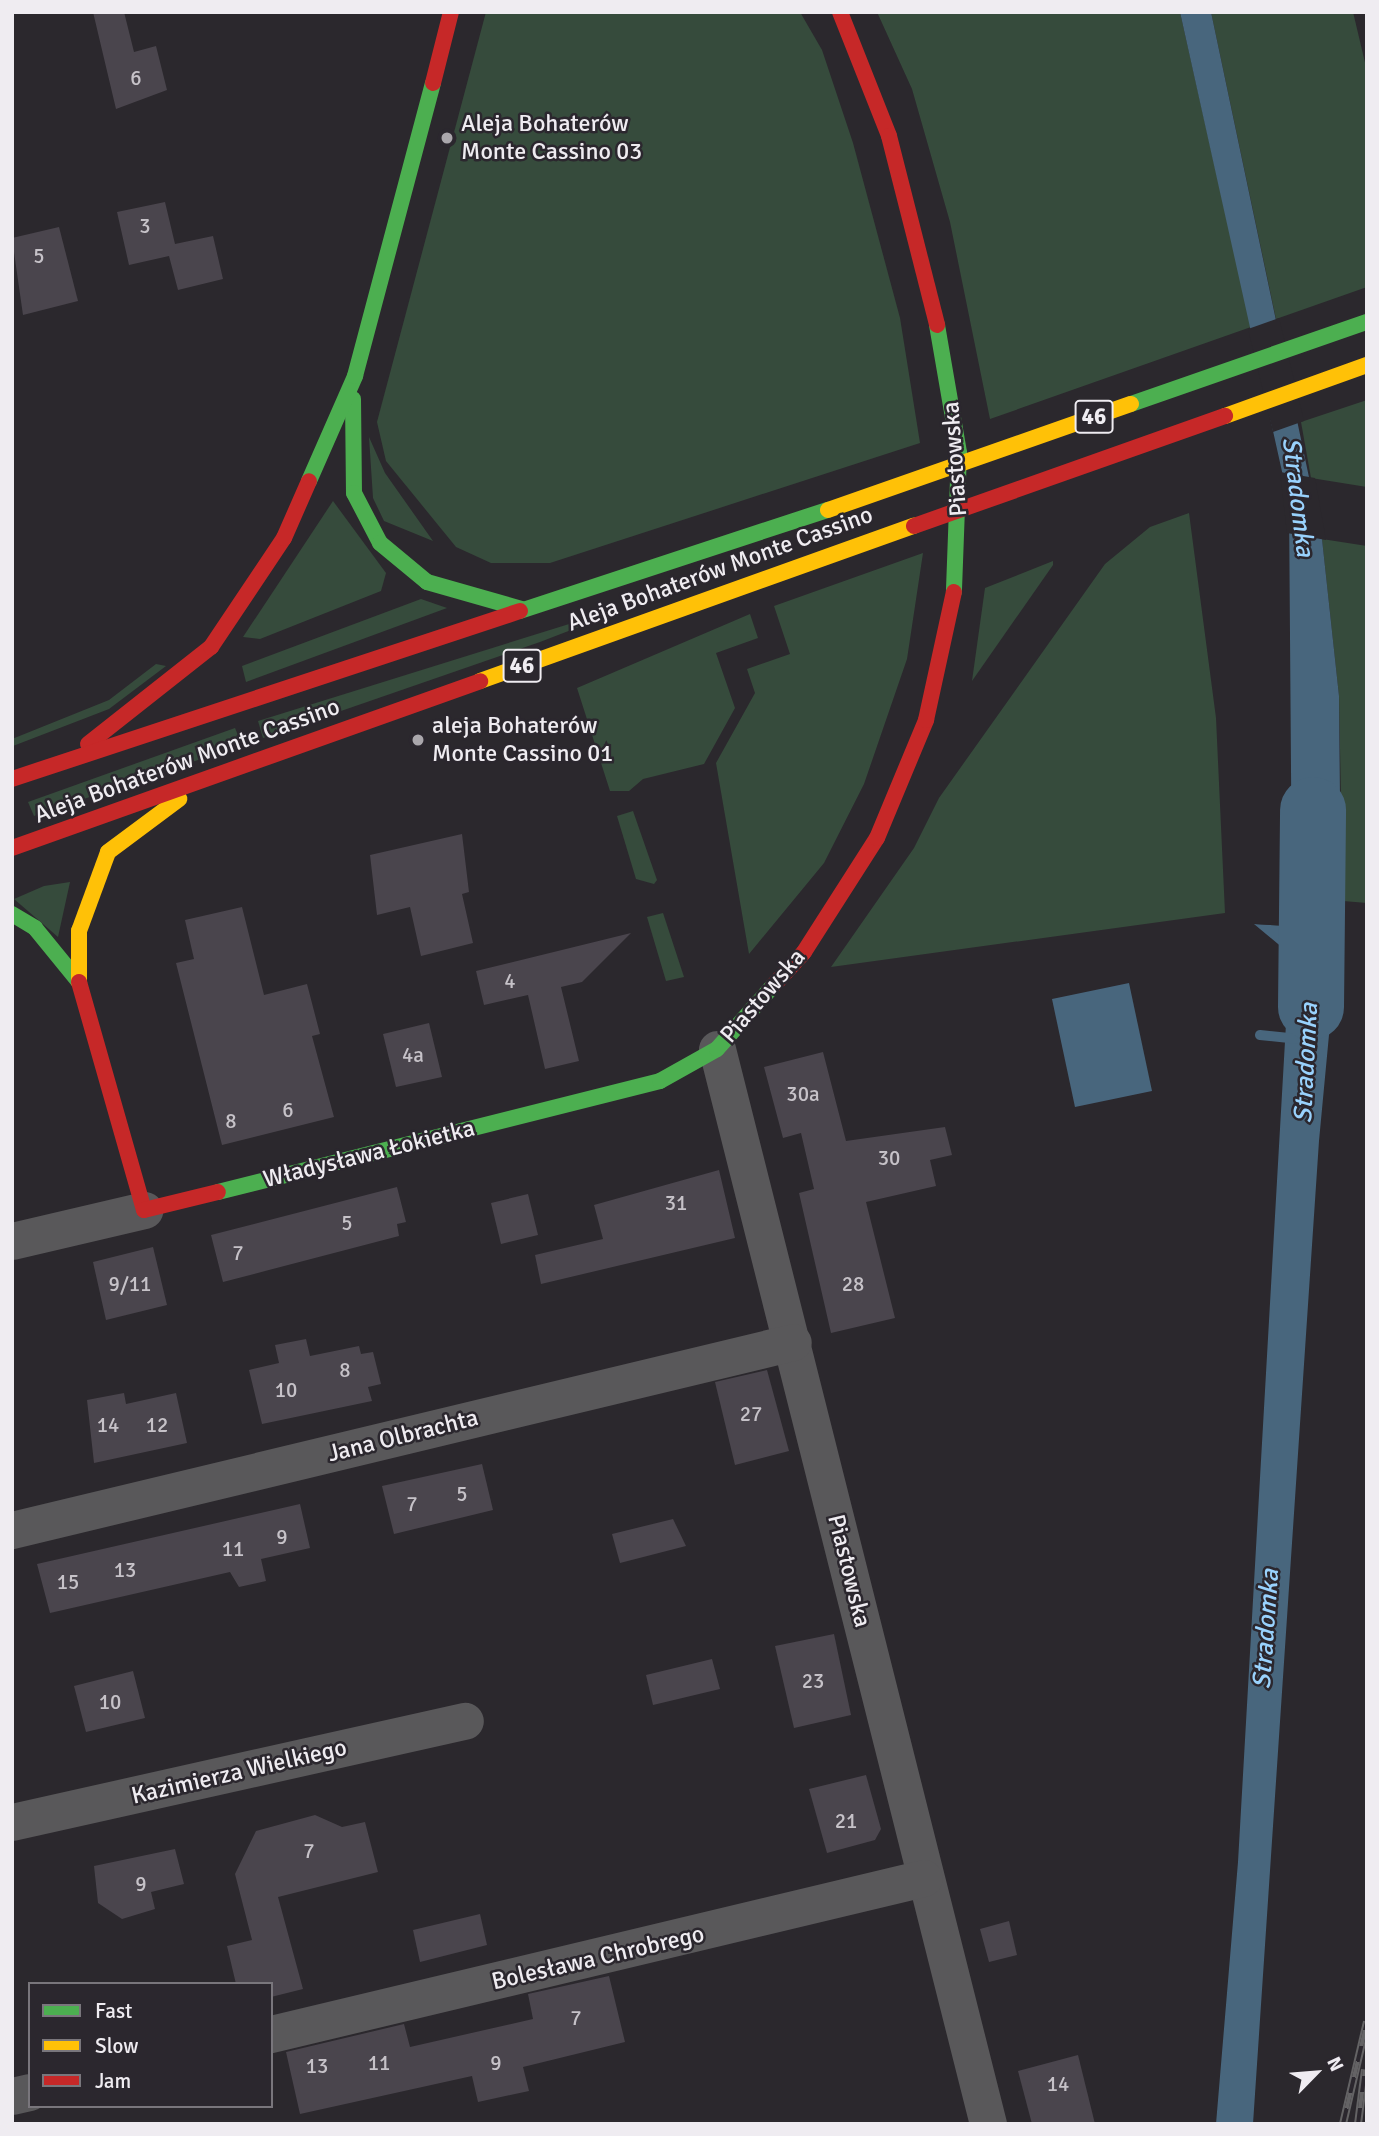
<!DOCTYPE html>
<meta charset="utf-8">
<style>
body{margin:0}
#map{position:relative;width:1379px;height:2136px;overflow:hidden;background:#2b282d;font-family:Signika,sans-serif}
div>[style]{position:absolute}
[style*='--x']{left:calc(var(--x)*1px);top:calc(var(--y)*1px);width:calc(var(--w)*1px);rotate:calc(var(--a)*1deg)}
.green>*{inset:0;background:#364b3c}
.water>*{inset:0;background:#48667d}
.pier>*{inset:0;background:#2b282d}
.stream>*{height:10px;margin:-5px;padding:0 5px;transform-origin:5px;border-radius:5px;background:#48667d}
.river>*{height:66px;margin:-33px;padding:0 33px;transform-origin:33px;border-radius:33px;background:#48667d}
.building>*{inset:0;background:#4a454d}
.street>*{height:37px;margin:-18.5px;padding:0 18.5px;transform-origin:18.5px;border-radius:18.5px;background:#59585a}
.fast>*{height:16px;margin:-8px;padding:0 8px;transform-origin:8px;border-radius:8px;background:#4caf50}
.slow>*{height:16px;margin:-8px;padding:0 8px;transform-origin:8px;border-radius:8px;background:#ffc107}
.jam>*{height:16px;margin:-8px;padding:0 8px;transform-origin:8px;border-radius:8px;background:#c62828}
.rail>*{height:8px;margin-top:-4px;transform-origin:0;background:repeating-linear-gradient(90deg,#2b272e 0 16px,#646365 0 32px);box-sizing:border-box;border-block:2px solid #646365}
.dots>*{width:19px;height:19px;translate:-50% -50%;box-sizing:border-box;border:4px solid #2b272e;border-radius:50%}
span{translate:-50% -50%;white-space:nowrap;text-align:center;line-height:1.15;-webkit-text-stroke:5px #2b272e;paint-order:stroke}
.number-label{font-size:21px;color:#c6c2c8}
.number-label span{-webkit-text-stroke-width:0}
.shield-label span{padding:2px 5px;background:#2b272e;border:2px solid;border-radius:5px;-webkit-text-stroke-width:0}
.shield-label{font-size:23px;color:#efecf1;font-weight:700}
.poi-label{font-size:24px;color:#efecf1}
.left{translate:0 -50%;text-align:left}
.street-label{font-size:24px;color:#efecf1}
.water-label{font-size:26px;color:#99d2fd;font-style:italic}
.frame{position:absolute;inset:0;border:14px solid #efecf1;pointer-events:none}
.legend{position:absolute;left:28px;top:1982px;width:245px;height:126px;box-sizing:border-box;background:#2b272e;border:2px solid #79767c;margin:0;padding:9px 12px;list-style:none;font-size:21px;color:#efecf1}
.legend li{display:flex;align-items:center;gap:14px;height:35px}
.legend b{width:35px;border:2px solid #79767c}
.north{position:absolute;left:1281px;top:2038px;width:70px;height:70px;-webkit-text-stroke:5px #2b272e;paint-order:stroke;rotate:65deg;font-size:19px;font-weight:700;line-height:28px;text-align:center;color:#efecf1}
.north::after{content:'';display:block;margin:auto;width:24px;height:32px;background:#efecf1;clip-path:polygon(50% 0,100% 100%,50% 72%,0 100%)}
</style>
<div id="map">
<div class="green">
<div style="clip-path:polygon(486px 12px,800px 12px,822px 50px,853px 143px,900px 318px,920px 443px,550px 563px,491px 563px,456px 547px,386px 461px,377px 422px)"></div>
<div style="clip-path:polygon(877px 12px,1180px 12px,1251px 327px,990px 419px,950px 222px,912px 89px)"></div>
<div style="clip-path:polygon(1211px 12px,1353px 12px,1367px 71px,1367px 287px,1276px 319px)"></div>
<div style="clip-path:polygon(1367px 400px,1367px 487px,1311px 478px,1301px 422px)"></div>
<div style="clip-path:polygon(369px 437px,385px 473px,433px 541px,384px 521px,373px 498px)"></div>
<div style="clip-path:polygon(333px 501px,386px 573px,381px 591px,260px 639px,243px 637px)"></div>
<div style="clip-path:polygon(1189px 513px,1216px 718px,1225px 913px,831px 967px,914px 848px,939px 798px,1105px 564px,1150px 527px)"></div>
<div style="clip-path:polygon(1322px 539px,1367px 546px,1367px 903px,1343px 901px,1339px 696px)"></div>
<div style="clip-path:polygon(923px 553px,907px 659px,864px 784px,824px 863px,749px 954px,716px 763px,755px 693px,747px 669px,790px 654px,774px 606px)"></div>
<div style="clip-path:polygon(1053px 561px,1053px 565px,972px 681px,985px 588px)"></div>
<div style="clip-path:polygon(421px 599px,447px 608px,246px 682px,242px 666px)"></div>
<div style="clip-path:polygon(750px 614px,758px 638px,716px 653px,735px 708px,704px 764px,643px 779px,629px 791px,610px 791px,577px 688px)"></div>
<div style="clip-path:polygon(582px 620px,584px 625px,540px 642px,263px 738px,258px 721px)"></div>
<div style="clip-path:polygon(156px 664px,166px 666px,109px 709px,13px 746px,12px 739px,109px 700px)"></div>
<div style="clip-path:polygon(235px 728px,242px 745px,34px 816px,28px 802px)"></div>
<div style="clip-path:polygon(633px 811px,657px 880px,654px 884px,636px 879px,617px 816px)"></div>
<div style="clip-path:polygon(70px 882px,58px 937px,14px 899px,44px 886px)"></div>
<div style="clip-path:polygon(663px 913px,684px 977px,666px 981px,647px 917px)"></div>
</div>
<div class="water">
<div style="clip-path:polygon(1180px 12px,1211px 12px,1322px 539px,1339px 696px,1341px 904px,1292px 902px,1289px 503px)"></div>
<div style="clip-path:polygon(1291px 915px,1339px 917px,1339px 929px,1319px 1141px,1253px 2124px,1216px 2124px,1238px 1862px,1290px 954px,1254px 924px,1290px 926px)"></div>
<div style="clip-path:polygon(1129px 983px,1152px 1091px,1075px 1107px,1052px 999px)"></div>
</div>
<div class="pier">
<div style="clip-path:polygon(1279px 318px,1304px 421px,1273px 432px,1248px 329px)"></div>
<div style="clip-path:polygon(1280px 472px,1315px 478px,1326px 540px,1287px 533px)"></div>
<div style="clip-path:polygon(1291px 912px,1341px 914px,1343px 929px,1339px 917px,1291px 915px,1290px 926px,1254px 924px,1287px 922px)"></div>
</div>
<div class="stream">
<div style="--x:1260;--y:1035;--w:39;--a:6"></div>
</div>
<div class="river">
<div style="--x:1311;--y:1007;--w:197;--a:-89.4"></div>
</div>
<div class="building">
<div style="clip-path:polygon(93px 12px,124px 12px,134px 52px,156px 46px,167px 90px,116px 109px)"></div>
<div style="clip-path:polygon(165px 202px,175px 244px,213px 236px,223px 279px,178px 290px,169px 256px,129px 265px,117px 212px)"></div>
<div style="clip-path:polygon(59px 227px,78px 301px,23px 315px,12px 238px)"></div>
<div style="clip-path:polygon(462px 834px,469px 892px,462px 894px,473px 943px,421px 956px,410px 907px,377px 915px,370px 855px)"></div>
<div style="clip-path:polygon(242px 907px,264px 995px,307px 984px,320px 1034px,312px 1036px,334px 1117px,222px 1145px,176px 963px,194px 959px,185px 920px)"></div>
<div style="clip-path:polygon(631px 933px,582px 982px,561px 987px,579px 1061px,545px 1069px,528px 995px,484px 1005px,476px 971px)"></div>
<div style="clip-path:polygon(429px 1023px,442px 1077px,396px 1087px,383px 1034px)"></div>
<div style="clip-path:polygon(823px 1052px,846px 1141px,945px 1127px,952px 1155px,930px 1160px,936px 1186px,866px 1202px,895px 1318px,831px 1333px,799px 1193px,814px 1189px,801px 1133px,783px 1138px,764px 1067px)"></div>
<div style="clip-path:polygon(719px 1170px,735px 1238px,541px 1284px,535px 1255px,603px 1239px,594px 1205px)"></div>
<div style="clip-path:polygon(397px 1187px,406px 1222px,397px 1224px,399px 1236px,223px 1282px,211px 1235px)"></div>
<div style="clip-path:polygon(528px 1194px,538px 1235px,501px 1244px,491px 1203px)"></div>
<div style="clip-path:polygon(153px 1247px,167px 1305px,106px 1320px,93px 1262px)"></div>
<div style="clip-path:polygon(306px 1339px,310px 1356px,359px 1346px,361px 1354px,373px 1352px,381px 1384px,368px 1387px,372px 1401px,262px 1424px,249px 1370px,279px 1363px,275px 1345px)"></div>
<div style="clip-path:polygon(767px 1370px,789px 1451px,735px 1465px,715px 1382px)"></div>
<div style="clip-path:polygon(124px 1393px,126px 1404px,176px 1393px,187px 1443px,94px 1463px,87px 1400px)"></div>
<div style="clip-path:polygon(482px 1464px,493px 1510px,394px 1534px,382px 1486px)"></div>
<div style="clip-path:polygon(300px 1504px,310px 1548px,261px 1559px,266px 1581px,239px 1587px,230px 1572px,50px 1613px,37px 1564px)"></div>
<div style="clip-path:polygon(673px 1519px,686px 1546px,620px 1563px,612px 1534px)"></div>
<div style="clip-path:polygon(834px 1634px,851px 1715px,794px 1728px,775px 1646px)"></div>
<div style="clip-path:polygon(712px 1659px,720px 1689px,653px 1705px,646px 1675px)"></div>
<div style="clip-path:polygon(133px 1671px,145px 1718px,86px 1732px,74px 1686px)"></div>
<div style="clip-path:polygon(866px 1775px,881px 1829px,875px 1840px,827px 1853px,809px 1789px)"></div>
<div style="clip-path:polygon(315px 1815px,342px 1827px,365px 1822px,378px 1872px,278px 1897px,303px 1989px,271px 1997px,271px 1984px,236px 1984px,227px 1946px,252px 1940px,235px 1874px,256px 1831px)"></div>
<div style="clip-path:polygon(175px 1849px,184px 1884px,151px 1892px,155px 1909px,122px 1919px,98px 1903px,94px 1866px)"></div>
<div style="clip-path:polygon(480px 1914px,487px 1945px,420px 1962px,413px 1930px)"></div>
<div style="clip-path:polygon(1009px 1921px,1017px 1955px,989px 1962px,980px 1929px)"></div>
<div style="clip-path:polygon(609px 1976px,625px 2042px,523px 2067px,529px 2091px,478px 2102px,472px 2076px,300px 2114px,286px 2052px,404px 2024px,410px 2047px,533px 2019px,528px 1994px)"></div>
<div style="clip-path:polygon(1078px 2055px,1095px 2124px,1032px 2124px,1018px 2071px)"></div>
</div>
<div class="street">
<div style="--x:717;--y:1049;--w:1109;--a:75.85"></div>
<div style="--x:12;--y:1241;--w:136;--a:-13.2"></div>
<div style="--x:12;--y:1530;--w:803;--a:-13.53"></div>
<div style="--x:12;--y:1822;--w:464;--a:-12.6"></div>
<div style="--x:271;--y:2034;--w:671;--a:-13.44"></div>
<div style="--x:12;--y:2096;--w:18;--a:-13"></div>
</div>
<div class="fast">
<div style="--x:937;--y:325;--w:130;--a:80.2"></div>
<div style="--x:959;--y:453;--w:139;--a:92.1"></div>
<div style="--x:353;--y:399;--w:94;--a:89.4"></div>
<div style="--x:354;--y:493;--w:56;--a:62.5"></div>
<div style="--x:380;--y:543;--w:61;--a:39.7"></div>
<div style="--x:427;--y:582;--w:99;--a:15.9"></div>
<div style="--x:1131;--y:404;--w:250;--a:-19.2"></div>
<div style="--x:309;--y:481;--w:115;--a:-66.3"></div>
<div style="--x:355;--y:376;--w:303;--a:-75.1"></div>
<div style="--x:520;--y:611;--w:324;--a:-18.2"></div>
<div style="--x:12;--y:914;--w:27;--a:31"></div>
<div style="--x:35;--y:928;--w:70;--a:50.8"></div>
<div style="--x:218;--y:1192;--w:456;--a:-14.1"></div>
<div style="--x:660;--y:1081;--w:65;--a:-29.3"></div>
<div style="--x:717;--y:1049;--w:84;--a:-48.4"></div>
</div>
<div class="slow">
<div style="--x:1225;--y:416;--w:151;--a:-19.8"></div>
<div style="--x:828;--y:510;--w:321;--a:-19.3"></div>
<div style="--x:480;--y:681;--w:461;--a:-19.7"></div>
<div style="--x:79;--y:982;--w:51;--a:-90"></div>
<div style="--x:79;--y:931;--w:84;--a:-69.8"></div>
<div style="--x:108;--y:852;--w:89;--a:-36.7"></div>
</div>
<div class="jam">
<div style="--x:840;--y:12;--w:133;--a:68.4"></div>
<div style="--x:889;--y:136;--w:195;--a:75.7"></div>
<div style="--x:433;--y:83;--w:73;--a:-75.8"></div>
<div style="--x:914;--y:526;--w:330;--a:-19.5"></div>
<div style="--x:88;--y:744;--w:157;--a:-38.3"></div>
<div style="--x:211;--y:647;--w:131;--a:-56.2"></div>
<div style="--x:284;--y:538;--w:62;--a:-66.3"></div>
<div style="--x:12;--y:779;--w:535;--a:-18.3"></div>
<div style="--x:12;--y:848;--w:497;--a:-19.6"></div>
<div style="--x:79;--y:982;--w:237;--a:74.1"></div>
<div style="--x:144;--y:1210;--w:76;--a:-13.7"></div>
<div style="--x:773;--y:986;--w:46;--a:-47.6"></div>
<div style="--x:804;--y:952;--w:135;--a:-57.4"></div>
<div style="--x:877;--y:838;--w:128;--a:-67.4"></div>
<div style="--x:926;--y:720;--w:131;--a:-77.7"></div>
</div>
<div class="rail">
<div style="--x:1343;--y:2124;--w:105;--a:-76.8"></div>
<div style="--x:1358;--y:2124;--w:55;--a:-82.7"></div>
</div>
<div class="dots">
<div style="left:447px;top:138px;background:#aaa7ac"></div>
<div style="left:418px;top:740px;background:#aaa7ac"></div>
</div>
<div class="number-label">
<span style="left:136px;top:78px">6</span>
<span style="left:145px;top:226px">3</span>
<span style="left:39px;top:256px">5</span>
<span style="left:510px;top:981px">4</span>
<span style="left:413px;top:1055px">4a</span>
<span style="left:803px;top:1094px">30a</span>
<span style="left:288px;top:1110px">6</span>
<span style="left:231px;top:1121px">8</span>
<span style="left:889px;top:1158px">30</span>
<span style="left:676px;top:1203px">31</span>
<span style="left:347px;top:1223px">5</span>
<span style="left:238px;top:1253px">7</span>
<span style="left:130px;top:1284px">9/11</span>
<span style="left:853px;top:1284px">28</span>
<span style="left:345px;top:1370px">8</span>
<span style="left:286px;top:1390px">10</span>
<span style="left:751px;top:1414px">27</span>
<span style="left:108px;top:1425px">14</span>
<span style="left:157px;top:1425px">12</span>
<span style="left:462px;top:1494px">5</span>
<span style="left:412px;top:1504px">7</span>
<span style="left:282px;top:1537px">9</span>
<span style="left:233px;top:1549px">11</span>
<span style="left:125px;top:1570px">13</span>
<span style="left:68px;top:1582px">15</span>
<span style="left:813px;top:1681px">23</span>
<span style="left:110px;top:1702px">10</span>
<span style="left:846px;top:1821px">21</span>
<span style="left:309px;top:1851px">7</span>
<span style="left:141px;top:1884px">9</span>
<span style="left:576px;top:2018px">7</span>
<span style="left:379px;top:2063px">11</span>
<span style="left:496px;top:2063px">9</span>
<span style="left:317px;top:2066px">13</span>
<span style="left:1058px;top:2084px">14</span>
</div>
<div class="shield-label">
<span style="left:1094px;top:417px">46</span>
<span style="left:522px;top:666px">46</span>
</div>
<div class="poi-label">
<span class="left" style="left:461px;top:138px">Aleja Bohaterów<br>Monte Cassino 03</span>
<span class="left" style="left:432px;top:740px">aleja Bohaterów<br>Monte Cassino 01</span>
</div>
<div class="street-label">
<span style="left:955px;top:459px;rotate:-94deg">Piastowska</span>
<span style="left:720px;top:569px;rotate:-20deg">Aleja Bohaterów Monte Cassino</span>
<span style="left:187px;top:761px;rotate:-20deg">Aleja Bohaterów Monte Cassino</span>
<span style="left:763px;top:996px;rotate:-49deg">Piastowska</span>
<span style="left:369px;top:1154px;rotate:-14deg">Władysława Łokietka</span>
<span style="left:403px;top:1436px;rotate:-14deg">Jana Olbrachta</span>
<span style="left:849px;top:1571px;rotate:76deg">Piastowska</span>
<span style="left:239px;top:1772px;rotate:-13deg">Kazimierza Wielkiego</span>
<span style="left:598px;top:1958px;rotate:-13deg">Bolesława Chrobrego</span>
</div>
<div class="water-label">
<span style="left:1297px;top:497px;rotate:83deg">Stradomka</span>
<span style="left:1307px;top:1063px;rotate:-87deg">Stradomka</span>
<span style="left:1267px;top:1629px;rotate:-86deg">Stradomka</span>
</div>
<div class="frame"></div>
<ul class="legend">
<li><b style="height:9px;background:#4caf50"></b>Fast</li>
<li><b style="height:9px;background:#ffc107"></b>Slow</li>
<li><b style="height:9px;background:#c62828"></b>Jam</li>
</ul>
<div class="north">N</div>
</div>
